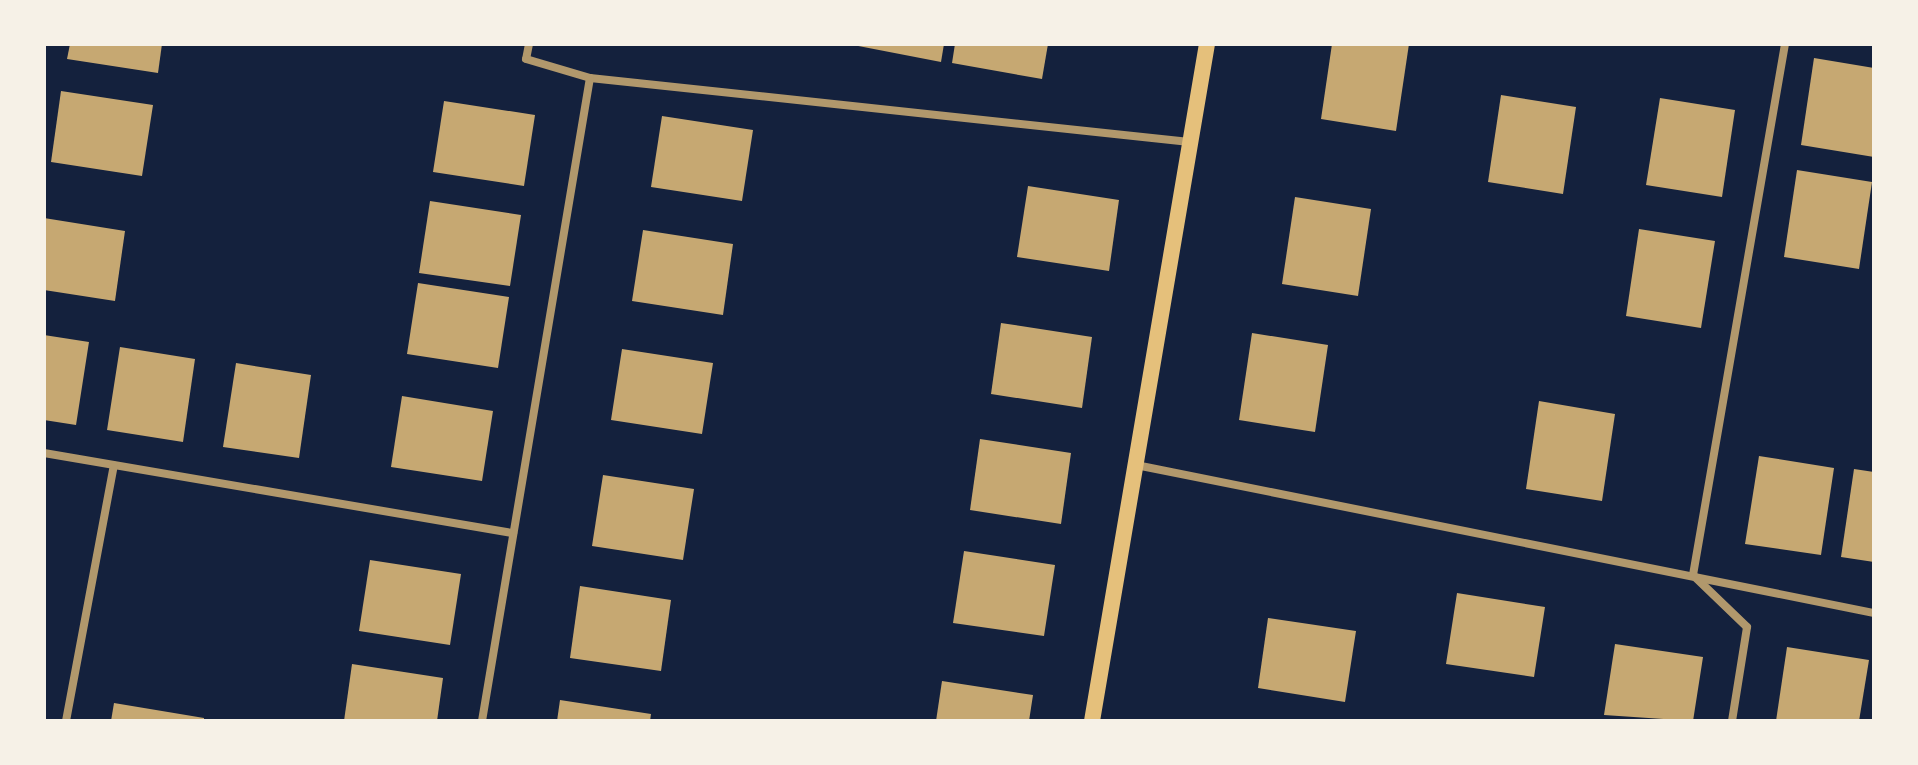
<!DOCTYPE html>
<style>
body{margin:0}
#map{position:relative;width:1918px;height:765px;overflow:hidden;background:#14213d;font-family:"Archivo Narrow",sans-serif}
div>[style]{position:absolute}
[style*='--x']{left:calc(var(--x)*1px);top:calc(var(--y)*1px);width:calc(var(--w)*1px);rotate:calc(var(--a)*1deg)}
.building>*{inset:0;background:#c6a872}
.minor>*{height:8px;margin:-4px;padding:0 4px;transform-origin:4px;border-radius:4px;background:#b1986c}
.secondary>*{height:16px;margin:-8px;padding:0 8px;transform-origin:8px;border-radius:8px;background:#e5c07b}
span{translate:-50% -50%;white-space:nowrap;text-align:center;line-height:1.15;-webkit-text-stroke:6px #f6f1e7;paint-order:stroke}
.frame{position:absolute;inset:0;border:46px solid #f6f1e7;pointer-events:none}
</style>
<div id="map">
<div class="building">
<div style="clip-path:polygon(70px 44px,162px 44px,158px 73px,67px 59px)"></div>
<div style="clip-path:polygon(848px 44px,944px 44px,941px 62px)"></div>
<div style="clip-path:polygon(955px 44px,1048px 44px,1042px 79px,952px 63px)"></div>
<div style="clip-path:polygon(1332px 44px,1409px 44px,1396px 131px,1321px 119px)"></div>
<div style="clip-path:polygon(1814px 58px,1874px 68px,1874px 157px,1801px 145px)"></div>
<div style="clip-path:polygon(61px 91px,153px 105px,142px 176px,51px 162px)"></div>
<div style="clip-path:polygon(1501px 95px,1576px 107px,1563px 194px,1488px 182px)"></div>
<div style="clip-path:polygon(1660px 98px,1735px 110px,1722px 197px,1646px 185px)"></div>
<div style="clip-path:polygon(444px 101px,535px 115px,524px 186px,433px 172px)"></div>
<div style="clip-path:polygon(662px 116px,753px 130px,742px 201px,651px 187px)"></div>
<div style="clip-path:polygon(1797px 170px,1872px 182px,1859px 269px,1784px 257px)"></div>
<div style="clip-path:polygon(1028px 186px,1119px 200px,1109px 271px,1017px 257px)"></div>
<div style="clip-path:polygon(1295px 197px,1371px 209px,1358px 296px,1282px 284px)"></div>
<div style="clip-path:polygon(430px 201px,521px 215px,510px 286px,419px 273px)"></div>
<div style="clip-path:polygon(44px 218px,125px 231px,115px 301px,44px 290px)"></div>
<div style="clip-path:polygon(1639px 229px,1715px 241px,1701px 328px,1626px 316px)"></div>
<div style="clip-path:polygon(643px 230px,733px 244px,723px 315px,632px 301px)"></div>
<div style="clip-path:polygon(418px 283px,509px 297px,498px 368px,407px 354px)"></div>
<div style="clip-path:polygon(1001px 323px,1092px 337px,1082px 408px,991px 394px)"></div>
<div style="clip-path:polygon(1252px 333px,1328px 345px,1315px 432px,1239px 420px)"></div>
<div style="clip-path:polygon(44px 335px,89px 342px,76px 425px,44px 420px)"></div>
<div style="clip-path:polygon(120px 347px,195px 359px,183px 442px,107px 430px)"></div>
<div style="clip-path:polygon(622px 349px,713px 363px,702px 434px,611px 420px)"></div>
<div style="clip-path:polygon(236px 363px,311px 375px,299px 458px,223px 447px)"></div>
<div style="clip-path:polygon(402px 396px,493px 411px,482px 481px,391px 467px)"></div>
<div style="clip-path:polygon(1539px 401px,1615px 414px,1602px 501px,1526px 489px)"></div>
<div style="clip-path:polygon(980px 439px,1071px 453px,1061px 524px,970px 510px)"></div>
<div style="clip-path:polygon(1759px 456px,1834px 468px,1821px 555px,1745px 544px)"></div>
<div style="clip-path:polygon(1854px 469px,1874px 472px,1874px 562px,1841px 557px)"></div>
<div style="clip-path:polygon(603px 475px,694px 489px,683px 560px,592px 546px)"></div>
<div style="clip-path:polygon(964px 551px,1055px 565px,1044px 636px,953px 623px)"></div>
<div style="clip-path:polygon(370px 560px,461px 574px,450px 645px,359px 631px)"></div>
<div style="clip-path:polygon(580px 586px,671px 600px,661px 671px,570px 658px)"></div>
<div style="clip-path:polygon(1457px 593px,1545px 607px,1534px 677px,1446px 664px)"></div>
<div style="clip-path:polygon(1268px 618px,1356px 631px,1345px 702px,1258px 688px)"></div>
<div style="clip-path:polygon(1615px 644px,1703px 657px,1693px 721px,1604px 715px)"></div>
<div style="clip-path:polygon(1787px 647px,1869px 660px,1859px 721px,1776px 721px)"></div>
<div style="clip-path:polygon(352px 664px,443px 678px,437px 721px,344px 721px)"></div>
<div style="clip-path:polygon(942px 681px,1033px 695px,1029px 721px,936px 721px)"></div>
<div style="clip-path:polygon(560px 700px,651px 714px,650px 721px,557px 721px)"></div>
<div style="clip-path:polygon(114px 703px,204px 718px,204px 721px,111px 721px)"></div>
</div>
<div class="minor">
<div style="--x:529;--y:44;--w:15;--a:101"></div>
<div style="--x:526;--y:59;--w:67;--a:16.5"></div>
<div style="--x:590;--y:78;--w:603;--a:6.09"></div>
<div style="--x:44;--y:453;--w:476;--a:9.7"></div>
<div style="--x:1136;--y:465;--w:753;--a:11.34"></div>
<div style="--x:66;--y:721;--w:260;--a:-79.4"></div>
<div style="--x:482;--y:721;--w:652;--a:-80.47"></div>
<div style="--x:1732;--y:721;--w:95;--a:-80.9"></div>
<div style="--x:1747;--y:627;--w:75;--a:-136.1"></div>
<div style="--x:1693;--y:575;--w:539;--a:-80.17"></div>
</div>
<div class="secondary">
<div style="--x:1092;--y:721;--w:687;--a:-80.36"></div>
</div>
<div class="frame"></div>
</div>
